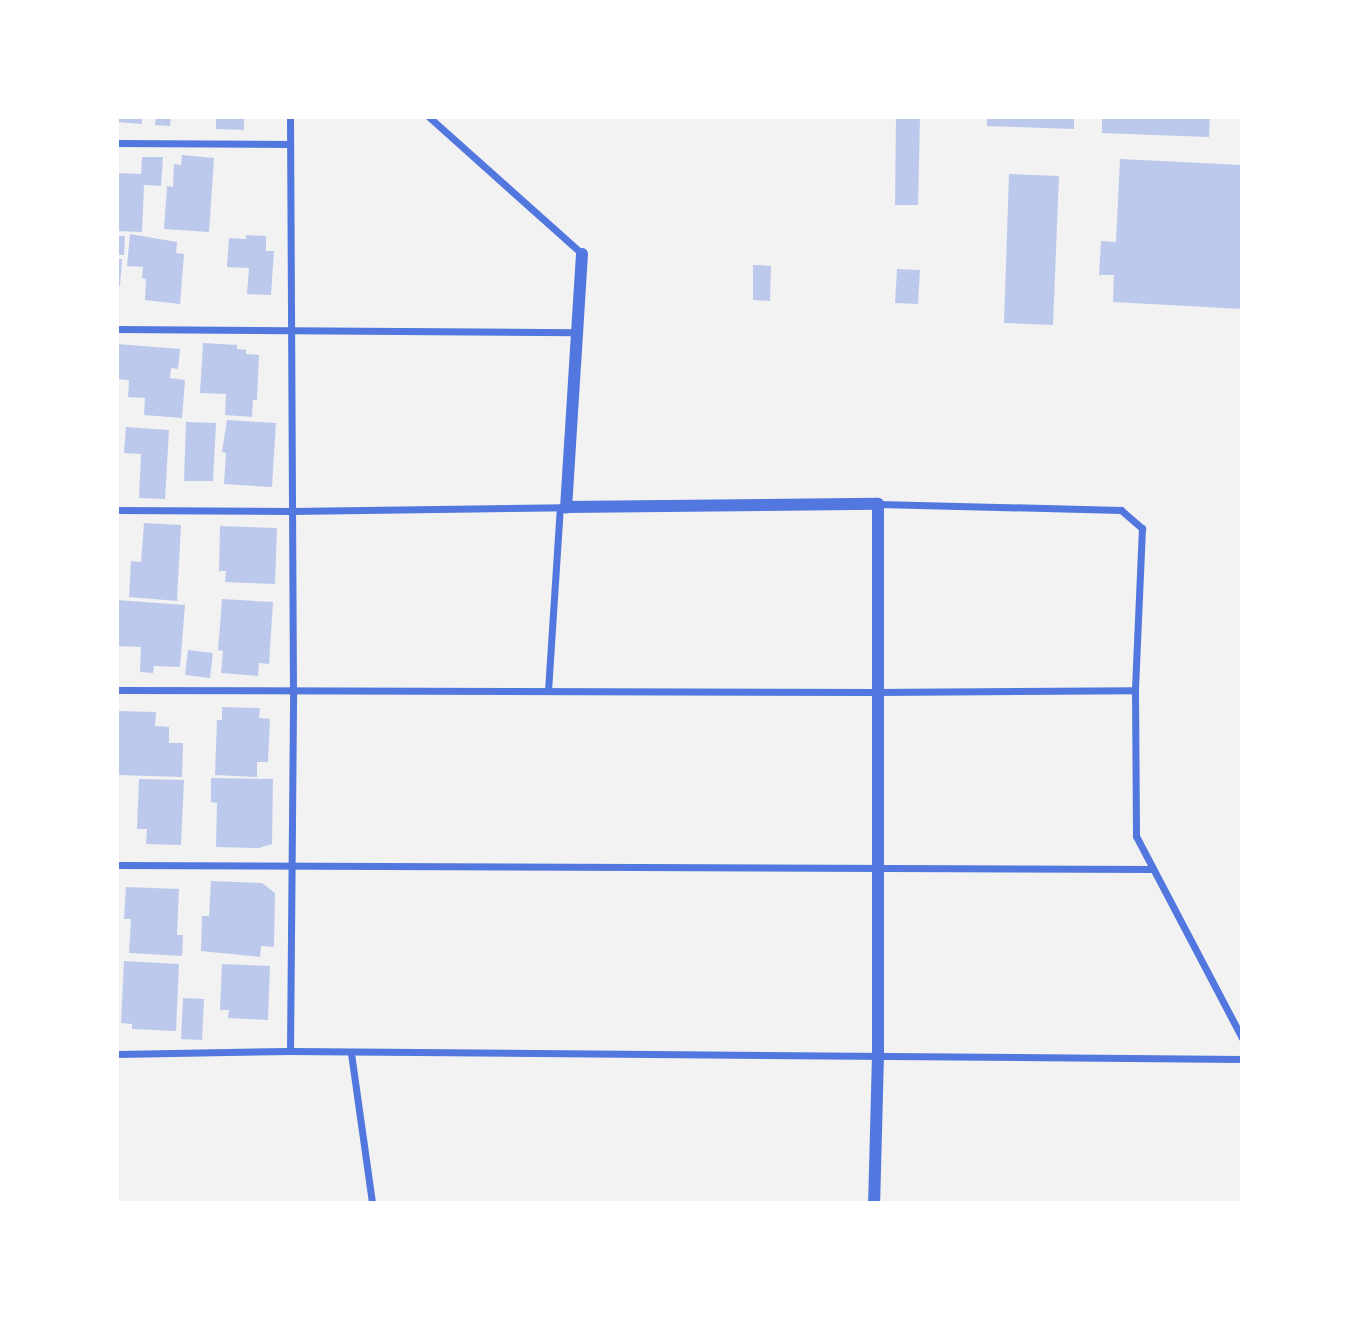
<!DOCTYPE html>
<style>
body{margin:0}
#map{position:relative;width:1359px;height:1320px;overflow:hidden;background:#f2f2f2;font-family:"DejaVu Sans",sans-serif}
div>[style]{position:absolute}
[style*='--x']{left:calc(var(--x)*1px);top:calc(var(--y)*1px);width:calc(var(--w)*1px);rotate:calc(var(--a)*1deg)}
.building>*{inset:0;background:#bdc9ec}
.minor>*{height:7px;margin:-3.5px;padding:0 3.5px;transform-origin:3.5px;border-radius:3.5px;background:#5277de}
.tertiary>*{height:12px;margin:-6px;padding:0 6px;transform-origin:6px;border-radius:6px;background:#5277de}
span{translate:-50% -50%;white-space:nowrap;text-align:center;line-height:1.15;-webkit-text-stroke:7px #fff;paint-order:stroke}
.frame{position:absolute;inset:0;border:119px solid #fff;pointer-events:none}
</style>
<div id="map">
<div class="building">
<div style="clip-path:polygon(117px 117px,142px 117px,142px 124px,117px 122px)"></div>
<div style="clip-path:polygon(156px 117px,171px 117px,170px 126px,155px 125px)"></div>
<div style="clip-path:polygon(216px 117px,244px 117px,244px 130px,216px 129px)"></div>
<div style="clip-path:polygon(896px 117px,920px 117px,918px 205px,895px 205px)"></div>
<div style="clip-path:polygon(987px 117px,1074px 117px,1074px 129px,987px 126px)"></div>
<div style="clip-path:polygon(1102px 117px,1210px 117px,1209px 137px,1102px 133px)"></div>
<div style="clip-path:polygon(182px 155px,214px 158px,209px 232px,164px 229px,167px 186px,173px 187px,174px 164px,181px 165px)"></div>
<div style="clip-path:polygon(142px 157px,163px 157px,161px 186px,144px 185px,142px 232px,117px 231px,117px 173px,141px 174px)"></div>
<div style="clip-path:polygon(1120px 159px,1242px 165px,1242px 309px,1113px 302px,1114px 275px,1099px 275px,1101px 241px,1116px 242px)"></div>
<div style="clip-path:polygon(1009px 174px,1059px 176px,1053px 325px,1004px 323px)"></div>
<div style="clip-path:polygon(130px 234px,177px 242px,176px 253px,184px 254px,180px 304px,145px 300px,146px 279px,142px 278px,143px 267px,127px 266px)"></div>
<div style="clip-path:polygon(246px 235px,266px 236px,266px 251px,274px 251px,271px 295px,247px 294px,249px 268px,227px 267px,229px 238px,246px 239px)"></div>
<div style="clip-path:polygon(117px 236px,125px 236px,124px 255px,117px 255px)"></div>
<div style="clip-path:polygon(117px 259px,122px 259px,120px 286px,117px 286px)"></div>
<div style="clip-path:polygon(753px 265px,771px 266px,770px 301px,753px 300px)"></div>
<div style="clip-path:polygon(897px 269px,920px 270px,918px 304px,895px 303px)"></div>
<div style="clip-path:polygon(203px 343px,237px 345px,237px 349px,246px 350px,246px 354px,259px 355px,257px 400px,253px 400px,252px 417px,225px 415px,226px 394px,200px 393px)"></div>
<div style="clip-path:polygon(117px 344px,180px 349px,178px 369px,171px 368px,170px 378px,185px 380px,182px 418px,144px 415px,145px 398px,128px 397px,129px 380px,117px 379px)"></div>
<div style="clip-path:polygon(227px 420px,276px 423px,272px 487px,224px 484px,226px 453px,222px 452px)"></div>
<div style="clip-path:polygon(186px 422px,216px 423px,213px 481px,184px 481px)"></div>
<div style="clip-path:polygon(126px 427px,169px 430px,165px 499px,139px 498px,141px 454px,124px 453px)"></div>
<div style="clip-path:polygon(144px 523px,181px 525px,177px 601px,129px 597px,131px 561px,141px 562px)"></div>
<div style="clip-path:polygon(220px 526px,277px 528px,275px 584px,225px 582px,226px 571px,219px 571px)"></div>
<div style="clip-path:polygon(222px 599px,273px 602px,269px 664px,259px 663px,258px 676px,221px 673px,223px 651px,218px 650px)"></div>
<div style="clip-path:polygon(117px 600px,185px 605px,180px 667px,154px 666px,153px 673px,140px 672px,141px 647px,117px 646px)"></div>
<div style="clip-path:polygon(188px 650px,213px 653px,210px 678px,185px 675px)"></div>
<div style="clip-path:polygon(222px 707px,260px 708px,259px 718px,270px 719px,268px 762px,257px 762px,257px 777px,215px 775px,217px 720px,222px 720px)"></div>
<div style="clip-path:polygon(117px 711px,156px 712px,155px 726px,169px 727px,169px 743px,183px 743px,182px 777px,118px 775px)"></div>
<div style="clip-path:polygon(211px 778px,273px 779px,272px 844px,259px 848px,216px 847px,217px 803px,211px 802px)"></div>
<div style="clip-path:polygon(139px 779px,184px 780px,181px 845px,146px 844px,147px 829px,137px 829px)"></div>
<div style="clip-path:polygon(211px 881px,262px 883px,275px 893px,274px 947px,261px 946px,260px 957px,201px 951px,202px 916px,209px 916px)"></div>
<div style="clip-path:polygon(126px 887px,179px 889px,177px 935px,183px 935px,182px 956px,129px 953px,131px 919px,124px 919px)"></div>
<div style="clip-path:polygon(124px 961px,179px 964px,176px 1031px,132px 1029px,132px 1024px,121px 1023px)"></div>
<div style="clip-path:polygon(222px 964px,270px 966px,268px 1020px,228px 1018px,229px 1010px,220px 1010px)"></div>
<div style="clip-path:polygon(183px 998px,204px 999px,202px 1040px,181px 1039px)"></div>
</div>
<div class="minor">
<div style="--x:429;--y:117;--w:205;--a:41.8"></div>
<div style="--x:117;--y:143;--w:173;--a:0.3"></div>
<div style="--x:117;--y:329;--w:460;--a:0.4"></div>
<div style="--x:878;--y:504;--w:243;--a:1.4"></div>
<div style="--x:1121;--y:510;--w:28;--a:41"></div>
<div style="--x:1142;--y:528;--w:162;--a:92.5"></div>
<div style="--x:1135;--y:690;--w:146;--a:89.6"></div>
<div style="--x:1136;--y:836;--w:228;--a:62.3"></div>
<div style="--x:117;--y:510;--w:174;--a:0.3"></div>
<div style="--x:291;--y:511;--w:275;--a:-0.8"></div>
<div style="--x:117;--y:690;--w:759;--a:0.15"></div>
<div style="--x:876;--y:692;--w:259;--a:-0.4"></div>
<div style="--x:548;--y:691;--w:184;--a:-86.3"></div>
<div style="--x:117;--y:865;--w:1036;--a:0.22"></div>
<div style="--x:290;--y:1051;--w:360;--a:-89.5"></div>
<div style="--x:293;--y:691;--w:574;--a:-90.3"></div>
<div style="--x:351;--y:1053;--w:151;--a:82"></div>
<div style="--x:117;--y:1054;--w:173;--a:-1"></div>
<div style="--x:290;--y:1051;--w:952;--a:0.48"></div>
</div>
<div class="tertiary">
<div style="--x:582;--y:254;--w:254;--a:93.6"></div>
<div style="--x:566;--y:507;--w:312;--a:-0.6"></div>
<div style="--x:878;--y:504;--w:551;--a:90"></div>
<div style="--x:878;--y:1055;--w:148;--a:91.5"></div>
</div>
<div class="frame"></div>
</div>
